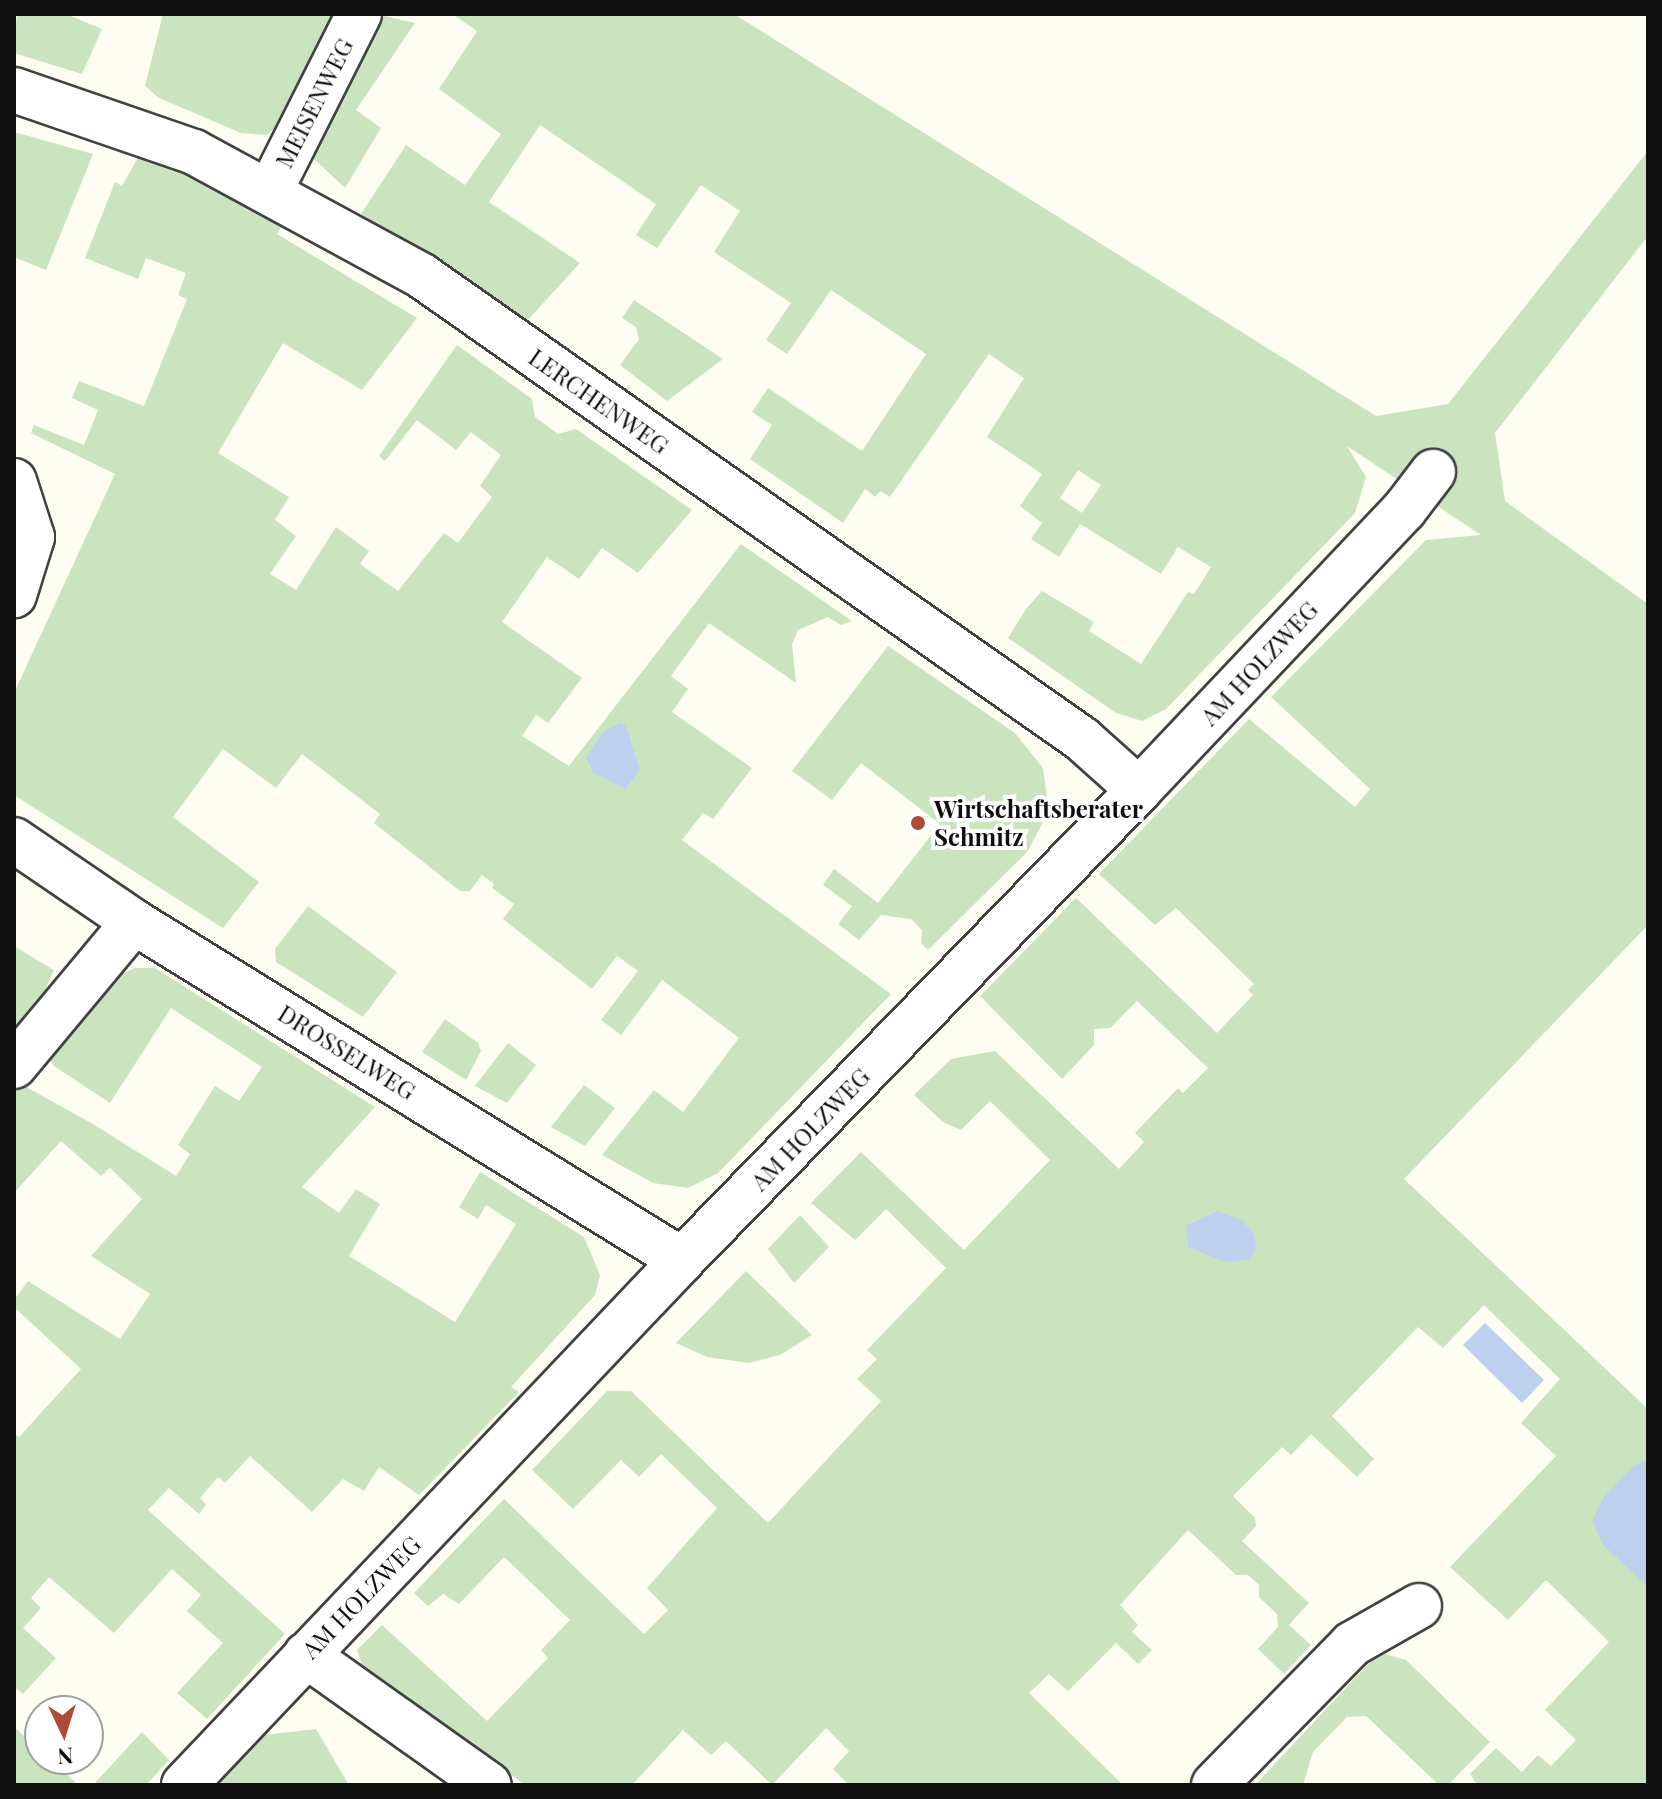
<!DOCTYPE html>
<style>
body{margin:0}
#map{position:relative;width:1662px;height:1799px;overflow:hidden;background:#fdfdf2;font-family:"Playfair Display",serif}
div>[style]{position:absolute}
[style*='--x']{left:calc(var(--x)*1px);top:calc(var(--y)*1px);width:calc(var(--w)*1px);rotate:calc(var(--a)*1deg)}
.green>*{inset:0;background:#cae4bf}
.water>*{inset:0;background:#bdd1ef}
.roads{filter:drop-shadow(2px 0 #424242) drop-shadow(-2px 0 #424242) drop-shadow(0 2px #424242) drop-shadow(0 -2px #424242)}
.minor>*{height:44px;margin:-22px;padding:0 22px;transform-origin:22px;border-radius:22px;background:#fff}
.dots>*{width:22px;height:22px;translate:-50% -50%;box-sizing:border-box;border:4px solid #fff;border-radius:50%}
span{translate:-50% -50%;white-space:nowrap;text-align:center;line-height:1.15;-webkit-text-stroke:8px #fff;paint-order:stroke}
.street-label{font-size:24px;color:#0f0f0f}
.poi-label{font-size:24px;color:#0f0f0f;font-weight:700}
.left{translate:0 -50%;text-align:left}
.frame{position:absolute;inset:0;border:16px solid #0f0f0f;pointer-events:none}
.north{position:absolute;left:24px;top:1695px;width:80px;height:80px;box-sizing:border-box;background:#fff;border:2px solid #9f9f9f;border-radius:50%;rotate:176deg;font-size:22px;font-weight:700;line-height:32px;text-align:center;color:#0f0f0f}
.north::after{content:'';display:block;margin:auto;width:28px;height:36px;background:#ae4b37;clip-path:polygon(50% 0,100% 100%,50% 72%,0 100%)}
</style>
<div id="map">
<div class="green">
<div style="clip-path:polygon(17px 14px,66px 14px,102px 29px,82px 74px,14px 53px)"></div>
<div style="clip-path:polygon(163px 14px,338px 14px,288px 116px,267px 135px,241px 133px,159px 98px,145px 86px)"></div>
<div style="clip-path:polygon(376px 14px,415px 23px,356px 110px,381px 128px,345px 188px,313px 158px,316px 132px)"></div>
<div style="clip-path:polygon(evenodd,452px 14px,734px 14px,1376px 416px,1448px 404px,1648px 151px,1648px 236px,1495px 433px,1505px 501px,1648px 604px,1648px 925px,1404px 1179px,1648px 1409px,1648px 1785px,1477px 1785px,1470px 1774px,1496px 1748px,1522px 1772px,1538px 1755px,1551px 1766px,1576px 1740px,1545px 1710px,1609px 1642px,1546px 1580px,1508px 1620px,1450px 1567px,1556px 1456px,1521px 1423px,1560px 1379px,1484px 1305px,1443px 1348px,1418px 1327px,1332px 1416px,1374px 1459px,1357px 1477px,1311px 1434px,1291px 1455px,1282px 1447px,1233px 1496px,1255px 1518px,1256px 1526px,1242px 1541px,1309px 1603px,1289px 1625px,1311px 1645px,1284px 1674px,1258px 1649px,1278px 1627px,1277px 1614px,1259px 1597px,1259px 1585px,1248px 1575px,1236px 1575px,1188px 1530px,1120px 1605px,1138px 1625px,1132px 1632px,1152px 1650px,1138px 1664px,1116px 1643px,1068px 1691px,1049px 1674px,1029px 1693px,1123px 1785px,849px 1785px,833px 1769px,849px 1751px,826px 1728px,772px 1785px,726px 1741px,711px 1755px,683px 1730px,632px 1785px,525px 1785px,362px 1665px,357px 1650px,382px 1625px,487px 1721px,548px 1658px,541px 1650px,570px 1620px,504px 1557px,459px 1604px,443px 1594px,428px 1606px,414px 1593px,504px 1499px,644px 1634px,668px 1610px,647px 1588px,717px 1508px,661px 1454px,639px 1477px,621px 1460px,573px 1509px,532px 1470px,607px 1391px,631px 1391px,768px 1523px,881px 1401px,857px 1379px,877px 1359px,867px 1350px,946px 1268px,886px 1209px,855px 1240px,811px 1203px,861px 1152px,964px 1250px,1050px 1160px,990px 1101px,961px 1130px,943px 1122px,914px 1095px,951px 1059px,995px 1051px,1119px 1169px,1144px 1142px,1135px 1133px,1178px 1088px,1183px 1093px,1208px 1068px,1137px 1001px,1110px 1028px,1094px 1029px,1094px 1045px,1062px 1079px,980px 996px,1076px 898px,1217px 1033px,1253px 995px,1248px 990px,1254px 984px,1176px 908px,1155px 925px,1099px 874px,1249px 719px,1355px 807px,1370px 789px,1271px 697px,1426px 540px,1481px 535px,1347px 446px,1366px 477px,1355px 513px,1166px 709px,1142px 721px,1116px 713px,1008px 638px,1026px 609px,1042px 591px,1094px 622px,1089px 631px,1141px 664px,1188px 592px,1194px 594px,1211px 567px,1178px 547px,1161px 574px,1080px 524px,1059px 557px,1031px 539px,1042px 523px,1020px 506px,1042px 474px,987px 437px,1024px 378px,989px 354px,890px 497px,880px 491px,875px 497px,865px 489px,843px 523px,750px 459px,772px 425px,752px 412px,768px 388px,862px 451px,926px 354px,831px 290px,787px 354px,766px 340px,791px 303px,714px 252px,740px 211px,701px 185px,657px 248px,636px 235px,656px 204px,540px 125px,489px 202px,580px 263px,525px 323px,361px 214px,406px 145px,465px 185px,501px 134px,439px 89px,477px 31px,452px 14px,1078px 470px,1101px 485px,1082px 513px,1060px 498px,1078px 470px)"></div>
<div style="clip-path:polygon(14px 132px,93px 154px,46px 270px,14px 257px)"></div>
<div style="clip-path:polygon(140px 154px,286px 220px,277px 234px,417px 318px,362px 390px,283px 343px,218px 453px,289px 497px,275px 520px,296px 536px,270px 574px,296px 590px,336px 527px,369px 551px,360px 564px,398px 591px,444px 533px,458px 543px,492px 497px,480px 486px,501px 455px,471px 432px,456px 450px,417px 420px,385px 461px,379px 456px,457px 345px,532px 399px,535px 417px,558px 434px,576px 429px,692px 510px,638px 573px,602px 548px,579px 579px,547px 557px,502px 622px,582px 678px,548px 723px,536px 715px,522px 736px,569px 766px,741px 544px,852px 621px,841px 625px,828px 617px,798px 630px,792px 644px,796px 683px,709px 623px,671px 676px,688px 689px,672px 712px,752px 768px,713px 819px,703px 813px,682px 840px,891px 994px,718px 1173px,688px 1188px,653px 1183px,602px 1155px,654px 1090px,683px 1112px,739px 1038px,662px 980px,621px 1035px,601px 1020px,638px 971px,617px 956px,592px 989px,503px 919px,514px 904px,492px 888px,494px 884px,482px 875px,470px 891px,460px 891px,374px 823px,380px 814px,302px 754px,276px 788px,223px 749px,173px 817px,259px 882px,223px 928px,14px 795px,14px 693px,115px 474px,31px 433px,34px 425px,84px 445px,98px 410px,72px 398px,79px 381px,144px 406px,187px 299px,178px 295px,186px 273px,146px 258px,138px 279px,85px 258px,115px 182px,122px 186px)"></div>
<div style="clip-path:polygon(634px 300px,723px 359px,667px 401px,620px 365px,639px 339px,636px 327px,622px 318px)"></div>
<div style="clip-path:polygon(888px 646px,1015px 733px,1043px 768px,1049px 811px,1027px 852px,928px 950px,921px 943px,922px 930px,911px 919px,881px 915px,859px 940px,838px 924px,852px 906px,823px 885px,834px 869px,878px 903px,940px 824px,861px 763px,832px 800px,792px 771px)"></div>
<div style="clip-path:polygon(308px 906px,397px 972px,363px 1017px,276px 962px,275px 949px)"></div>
<div style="clip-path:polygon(14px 946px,54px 970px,39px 1004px,14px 1031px)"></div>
<div style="clip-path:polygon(135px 968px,155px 968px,375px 1107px,302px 1187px,339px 1213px,356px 1189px,380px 1204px,349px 1256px,455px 1322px,516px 1224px,486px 1205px,478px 1219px,459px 1207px,480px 1172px,584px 1237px,600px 1275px,595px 1295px,511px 1387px,519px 1392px,419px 1495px,379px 1467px,364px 1491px,343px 1479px,312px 1512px,250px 1456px,225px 1483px,218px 1477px,200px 1498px,206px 1505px,199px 1514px,169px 1488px,148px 1510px,285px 1634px,207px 1719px,177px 1693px,223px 1643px,187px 1611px,201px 1595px,172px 1569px,114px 1633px,49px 1577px,31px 1598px,41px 1608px,23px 1628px,56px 1658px,23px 1694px,14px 1687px,14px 1433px,19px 1437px,81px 1369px,14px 1307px,14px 1300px,28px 1281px,120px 1339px,150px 1294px,91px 1256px,142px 1199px,110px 1168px,101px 1176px,61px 1141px,14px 1193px,14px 1089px,19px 1083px,93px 1124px,176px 1176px,190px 1154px,178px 1145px,215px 1086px,239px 1101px,262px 1067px,171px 1008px,110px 1103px,54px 1066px,47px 1056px,119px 975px)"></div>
<div style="clip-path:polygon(445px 1019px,478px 1043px,481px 1051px,466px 1080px,422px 1052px)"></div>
<div style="clip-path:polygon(508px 1043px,536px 1065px,507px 1103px,475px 1086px)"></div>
<div style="clip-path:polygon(584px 1085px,615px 1108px,585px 1146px,551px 1127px)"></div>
<div style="clip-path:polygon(800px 1215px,829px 1247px,794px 1283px,768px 1249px)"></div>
<div style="clip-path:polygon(746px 1271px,812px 1335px,780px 1355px,749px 1363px,707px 1357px,676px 1343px)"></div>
<div style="clip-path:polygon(1385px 1654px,1406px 1660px,1490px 1742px,1448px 1785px,1439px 1785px,1366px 1716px,1347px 1717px,1313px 1752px,1303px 1785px,1255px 1785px,1370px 1662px)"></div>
<div style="clip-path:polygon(14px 1727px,40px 1750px,40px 1759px,50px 1759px,78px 1785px,14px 1785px)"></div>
<div style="clip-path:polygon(316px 1729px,349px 1785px,218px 1785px,264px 1735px)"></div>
<div style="clip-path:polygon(142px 1732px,169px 1760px,146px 1785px,93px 1785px)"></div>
</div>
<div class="water">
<div style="clip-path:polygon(620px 723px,626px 726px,640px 770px,625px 789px,593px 772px,586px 757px,603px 732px)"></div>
<div style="clip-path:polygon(1217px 1211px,1243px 1221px,1254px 1234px,1256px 1249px,1249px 1260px,1225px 1262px,1188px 1247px,1186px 1226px)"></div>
<div style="clip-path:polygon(1485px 1323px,1544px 1380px,1522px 1403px,1463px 1345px)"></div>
<div style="clip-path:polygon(1648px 1460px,1648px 1587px,1603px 1545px,1592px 1521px,1604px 1497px,1634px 1466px)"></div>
</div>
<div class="roads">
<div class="minor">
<div style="--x:14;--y:90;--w:190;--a:19"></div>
<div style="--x:194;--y:152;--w:260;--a:28.5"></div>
<div style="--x:422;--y:276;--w:806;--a:35.05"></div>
<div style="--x:1082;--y:739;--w:76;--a:41.8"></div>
<div style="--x:270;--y:191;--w:198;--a:-63.3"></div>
<div style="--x:14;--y:481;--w:59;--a:72.2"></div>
<div style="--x:32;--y:537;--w:61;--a:107.2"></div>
<div style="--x:14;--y:840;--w:145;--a:34.3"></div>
<div style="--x:134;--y:922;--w:644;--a:31.67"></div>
<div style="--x:14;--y:1066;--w:187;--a:-50.2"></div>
<div style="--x:306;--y:1655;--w:224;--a:35.4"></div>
<div style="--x:184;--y:1785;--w:724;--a:-46.51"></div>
<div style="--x:682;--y:1260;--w:656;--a:-45.8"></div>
<div style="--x:1139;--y:790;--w:386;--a:-46.6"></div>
<div style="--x:1404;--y:510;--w:48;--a:-52.7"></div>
<div style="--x:1214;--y:1785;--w:197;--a:-45.6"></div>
<div style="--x:1352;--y:1644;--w:77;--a:-29.6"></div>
</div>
</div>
<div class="dots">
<div style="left:918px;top:823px;background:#ae4b37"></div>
</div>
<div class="street-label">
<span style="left:314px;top:103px;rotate:-63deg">MEISENWEG</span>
<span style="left:599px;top:401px;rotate:35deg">LERCHENWEG</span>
<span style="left:1259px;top:663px;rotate:-47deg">AM HOLZWEG</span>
<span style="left:347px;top:1052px;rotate:32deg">DROSSELWEG</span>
<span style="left:810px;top:1129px;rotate:-46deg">AM HOLZWEG</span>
<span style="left:361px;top:1597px;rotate:-46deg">AM HOLZWEG</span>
</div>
<div class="poi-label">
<span class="left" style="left:934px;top:823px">Wirtschaftsberater<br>Schmitz</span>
</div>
<div class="frame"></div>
<div class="north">N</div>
</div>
